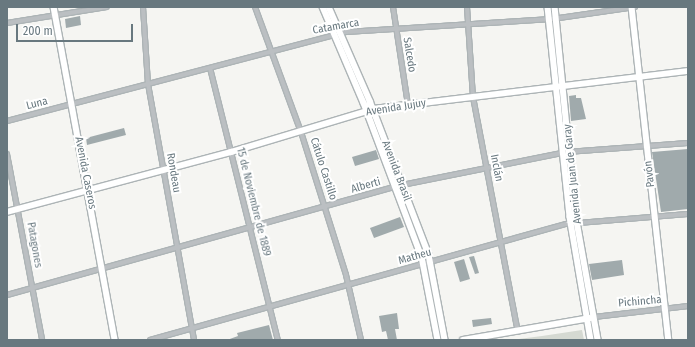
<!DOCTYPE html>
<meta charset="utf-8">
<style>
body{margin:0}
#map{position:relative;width:695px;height:347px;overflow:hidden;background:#f5f5f2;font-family:"Fira Sans Condensed",sans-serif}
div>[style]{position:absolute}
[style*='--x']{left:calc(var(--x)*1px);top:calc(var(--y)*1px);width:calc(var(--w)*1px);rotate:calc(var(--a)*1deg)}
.green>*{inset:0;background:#d5d9d2}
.building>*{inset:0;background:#a0aaac}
.roads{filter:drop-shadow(1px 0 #adb4b6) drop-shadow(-1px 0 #adb4b6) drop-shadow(0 1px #adb4b6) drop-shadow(0 -1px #adb4b6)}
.street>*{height:4px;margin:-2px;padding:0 2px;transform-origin:2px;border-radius:2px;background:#bbbfc2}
.secondary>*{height:5.5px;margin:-2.75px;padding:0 2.75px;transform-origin:2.75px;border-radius:2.75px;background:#fff}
span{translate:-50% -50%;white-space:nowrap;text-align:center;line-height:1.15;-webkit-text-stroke:4px #fff;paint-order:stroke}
.street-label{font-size:11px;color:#68787f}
.frame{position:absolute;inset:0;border:8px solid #68787f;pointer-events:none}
.scale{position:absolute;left:16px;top:24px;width:117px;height:18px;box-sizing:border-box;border:2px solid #68787f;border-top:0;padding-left:5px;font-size:12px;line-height:14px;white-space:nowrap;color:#68787f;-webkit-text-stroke:3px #fff;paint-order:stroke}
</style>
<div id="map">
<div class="green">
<div style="clip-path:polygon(582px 330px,584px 340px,511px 340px,542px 336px)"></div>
</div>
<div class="building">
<div style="clip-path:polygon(80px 16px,81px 25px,66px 28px,65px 19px)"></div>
<div style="clip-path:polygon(576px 95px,576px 98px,581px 98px,586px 119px,571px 121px,569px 96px)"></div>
<div style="clip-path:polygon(124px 128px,126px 135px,87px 145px,86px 138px)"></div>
<div style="clip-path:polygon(688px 149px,688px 209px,661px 212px,652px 152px)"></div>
<div style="clip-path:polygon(376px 150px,379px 159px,355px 166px,352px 157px)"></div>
<div style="clip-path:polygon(400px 217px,404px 227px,374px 238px,370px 228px)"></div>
<div style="clip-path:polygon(474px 256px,479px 273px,475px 274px,469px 257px)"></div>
<div style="clip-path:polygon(464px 259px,470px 279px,460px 282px,454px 262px)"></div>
<div style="clip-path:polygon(622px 260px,624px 275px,592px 280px,589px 264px)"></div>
<div style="clip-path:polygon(397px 313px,399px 329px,395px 329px,397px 340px,388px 340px,386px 331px,382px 332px,379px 316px)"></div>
<div style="clip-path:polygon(491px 318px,492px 324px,473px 327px,472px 320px)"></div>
<div style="clip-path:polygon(269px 325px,273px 340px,227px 340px,238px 336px,237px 333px)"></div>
</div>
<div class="roads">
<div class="street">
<div style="--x:143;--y:7;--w:77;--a:86.3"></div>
<div style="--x:148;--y:84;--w:260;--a:79.8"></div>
<div style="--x:255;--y:7;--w:133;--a:69.8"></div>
<div style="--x:301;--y:132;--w:150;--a:72.5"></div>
<div style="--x:346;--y:275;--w:67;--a:77"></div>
<div style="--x:393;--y:7;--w:99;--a:81.3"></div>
<div style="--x:467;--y:7;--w:90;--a:86.2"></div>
<div style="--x:473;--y:97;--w:239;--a:79.2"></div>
<div style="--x:7;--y:23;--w:101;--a:-9.1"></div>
<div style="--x:210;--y:68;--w:280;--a:76"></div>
<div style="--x:7;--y:121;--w:350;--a:-14.7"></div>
<div style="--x:346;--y:32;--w:206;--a:-3.6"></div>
<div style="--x:552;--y:19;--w:84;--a:-8.2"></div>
<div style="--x:7;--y:154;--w:189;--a:79.3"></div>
<div style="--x:7;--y:295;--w:410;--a:-15.6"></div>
<div style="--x:402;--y:185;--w:168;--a:-11.3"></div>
<div style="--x:567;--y:152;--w:121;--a:-4.3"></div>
<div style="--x:594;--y:317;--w:95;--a:-6.7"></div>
<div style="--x:150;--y:340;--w:432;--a:-15.6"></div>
<div style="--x:566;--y:224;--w:122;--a:-4.7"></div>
</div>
<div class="secondary">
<div style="--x:54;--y:7;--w:339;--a:79.6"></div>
<div style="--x:323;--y:7;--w:104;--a:66.9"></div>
<div style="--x:364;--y:103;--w:165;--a:69.4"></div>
<div style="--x:422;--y:257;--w:85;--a:79.1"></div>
<div style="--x:329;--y:7;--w:103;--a:66.4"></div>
<div style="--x:370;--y:101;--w:165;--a:69"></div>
<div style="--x:429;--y:255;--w:86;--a:79.3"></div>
<div style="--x:548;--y:7;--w:211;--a:84"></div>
<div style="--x:570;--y:217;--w:125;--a:80.3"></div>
<div style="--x:555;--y:7;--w:210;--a:84.3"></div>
<div style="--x:576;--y:216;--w:126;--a:79.9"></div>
<div style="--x:632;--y:7;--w:335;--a:83.7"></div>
<div style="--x:7;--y:212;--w:232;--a:-15"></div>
<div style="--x:231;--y:152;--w:149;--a:-16.7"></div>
<div style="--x:374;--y:109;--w:316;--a:-6.9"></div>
<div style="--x:463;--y:340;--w:129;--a:-9.8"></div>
</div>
</div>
<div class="street-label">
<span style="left:336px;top:27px;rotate:-10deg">Catamarca</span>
<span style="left:409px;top:55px;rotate:81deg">Salcedo</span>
<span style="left:37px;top:104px;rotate:-14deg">Luna</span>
<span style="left:396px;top:108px;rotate:-9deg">Avenida Jujuy</span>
<span style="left:496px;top:168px;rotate:79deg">Inclán</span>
<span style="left:323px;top:169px;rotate:72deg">Cátulo Castillo</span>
<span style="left:396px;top:171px;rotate:69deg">Avenida Brasil</span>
<span style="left:85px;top:173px;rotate:79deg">Avenida Caseros</span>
<span style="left:173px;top:173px;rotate:80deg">Rondeau</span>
<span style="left:573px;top:174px;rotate:-96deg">Avenida Juan de Garay</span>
<span style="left:650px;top:174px;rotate:-96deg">Pavón</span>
<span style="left:366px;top:186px;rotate:-16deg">Alberti</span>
<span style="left:253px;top:202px;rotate:76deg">15 de Noviembre de 1889</span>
<span style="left:34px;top:245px;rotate:80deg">Patagones</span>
<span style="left:415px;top:257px;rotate:-16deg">Matheu</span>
<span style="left:640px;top:302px;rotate:-5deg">Pichincha</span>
</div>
<div class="frame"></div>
<div class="scale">200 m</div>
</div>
